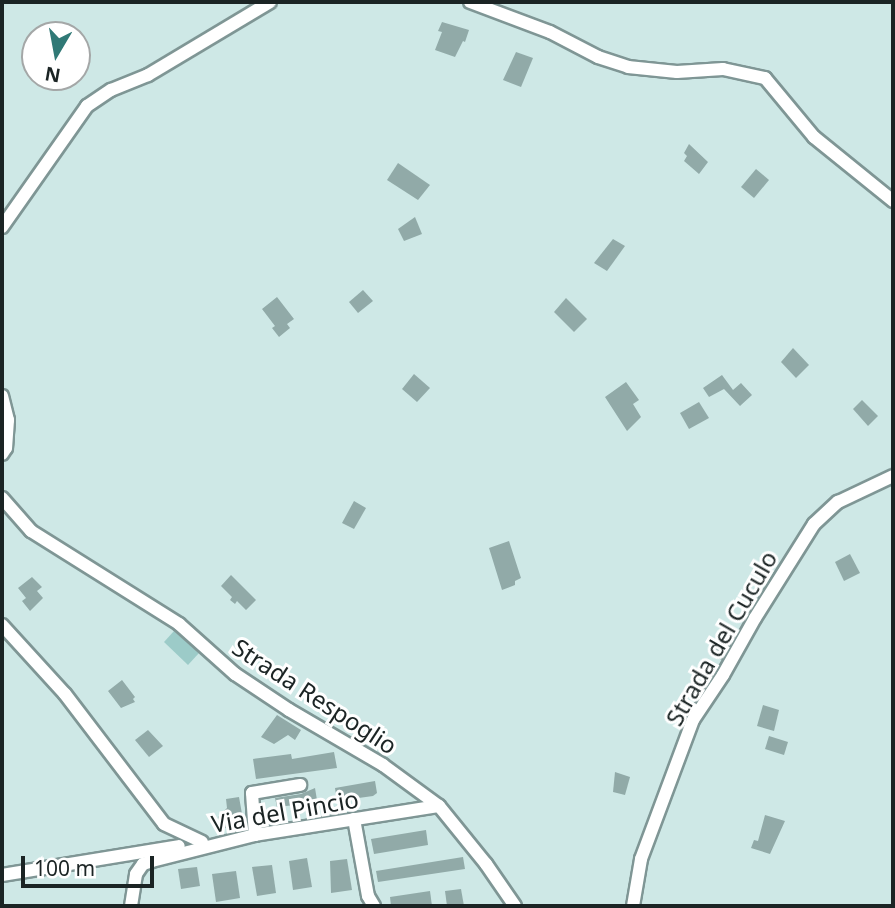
<!DOCTYPE html>
<style>
body{margin:0}
#map{position:relative;width:895px;height:908px;overflow:hidden;background:#cee8e6;font-family:"Noto Sans",sans-serif}
div>[style]{position:absolute}
[style*='--x']{left:calc(var(--x)*1px);top:calc(var(--y)*1px);width:calc(var(--w)*1px);rotate:calc(var(--a)*1deg)}
.green>*{inset:0;background:#9ccbc8}
.building>*{inset:0;background:#91aaa8}
.roads{filter:drop-shadow(2px 0 #7f9695) drop-shadow(-2px 0 #7f9695) drop-shadow(0 2px #7f9695) drop-shadow(0 -2px #7f9695)}
.minor>*{height:12px;margin:-6px;padding:0 6px;transform-origin:6px;border-radius:6px;background:#fff}
span{translate:-50% -50%;white-space:nowrap;text-align:center;line-height:1.15;-webkit-text-stroke:6px #fff;paint-order:stroke}
.street-label{font-size:24px;color:#1b2424}
.frame{position:absolute;inset:0;border:4px solid #1b2424;pointer-events:none}
.north{position:absolute;left:21px;top:21px;width:70px;height:70px;box-sizing:border-box;background:#fff;border:2px solid #a4a7a7;border-radius:50%;rotate:190deg;font-size:19px;font-weight:700;line-height:28px;text-align:center;color:#1b2424}
.north::after{content:'';display:block;margin:auto;width:24px;height:32px;background:#307976;clip-path:polygon(50% 0,100% 100%,50% 72%,0 100%)}
.scale{position:absolute;left:21px;top:856px;width:133px;height:32px;box-sizing:border-box;border:4px solid #1b2424;border-top:0;padding-left:9px;font-size:21px;line-height:24px;white-space:nowrap;color:#1b2424;-webkit-text-stroke:5px #fff;paint-order:stroke}
</style>
<div id="map">
<div class="green">
<div style="clip-path:polygon(174px 631px,199px 653px,188px 665px,164px 642px)"></div>
</div>
<div class="building">
<div style="clip-path:polygon(442px 22px,469px 30px,465px 42px,463px 41px,455px 57px,435px 50px,442px 32px,438px 31px)"></div>
<div style="clip-path:polygon(516px 52px,533px 58px,521px 87px,503px 80px)"></div>
<div style="clip-path:polygon(689px 144px,708px 162px,699px 174px,684px 161px,687px 156px,684px 153px)"></div>
<div style="clip-path:polygon(398px 163px,430px 185px,418px 200px,387px 180px)"></div>
<div style="clip-path:polygon(756px 169px,769px 180px,754px 198px,741px 187px)"></div>
<div style="clip-path:polygon(415px 217px,422px 234px,404px 241px,398px 229px)"></div>
<div style="clip-path:polygon(613px 239px,625px 246px,607px 271px,594px 263px)"></div>
<div style="clip-path:polygon(363px 290px,373px 301px,358px 313px,349px 302px)"></div>
<div style="clip-path:polygon(277px 297px,294px 319px,287px 324px,290px 328px,279px 337px,272px 328px,275px 326px,262px 309px)"></div>
<div style="clip-path:polygon(566px 298px,587px 319px,574px 332px,554px 312px)"></div>
<div style="clip-path:polygon(793px 348px,809px 365px,796px 378px,781px 362px)"></div>
<div style="clip-path:polygon(414px 374px,430px 388px,417px 402px,402px 389px)"></div>
<div style="clip-path:polygon(722px 375px,733px 390px,741px 383px,752px 395px,740px 406px,724px 389px,709px 397px,703px 388px)"></div>
<div style="clip-path:polygon(626px 382px,639px 400px,633px 404px,641px 417px,627px 431px,605px 397px)"></div>
<div style="clip-path:polygon(862px 400px,878px 416px,868px 426px,853px 409px)"></div>
<div style="clip-path:polygon(699px 402px,709px 418px,689px 429px,680px 413px)"></div>
<div style="clip-path:polygon(354px 501px,366px 508px,354px 529px,342px 523px)"></div>
<div style="clip-path:polygon(509px 541px,521px 578px,515px 581px,515px 585px,502px 590px,489px 548px)"></div>
<div style="clip-path:polygon(850px 554px,860px 573px,844px 581px,835px 562px)"></div>
<div style="clip-path:polygon(231px 575px,256px 600px,246px 610px,237px 601px,235px 604px,230px 600px,232px 597px,221px 586px)"></div>
<div style="clip-path:polygon(32px 577px,42px 587px,37px 591px,43px 598px,30px 611px,22px 601px,26px 598px,18px 588px)"></div>
<div style="clip-path:polygon(718px 636px,731px 642px,722px 660px,710px 655px)"></div>
<div style="clip-path:polygon(122px 680px,135px 697px,133px 699px,135px 702px,121px 708px,108px 691px)"></div>
<div style="clip-path:polygon(763px 705px,779px 710px,774px 731px,757px 726px)"></div>
<div style="clip-path:polygon(277px 715px,301px 730px,295px 740px,288px 735px,274px 744px,261px 737px)"></div>
<div style="clip-path:polygon(148px 730px,163px 746px,149px 757px,135px 740px)"></div>
<div style="clip-path:polygon(769px 736px,788px 742px,784px 755px,765px 749px)"></div>
<div style="clip-path:polygon(334px 752px,337px 768px,256px 779px,253px 759px,291px 754px,292px 759px)"></div>
<div style="clip-path:polygon(615px 772px,630px 777px,625px 795px,613px 792px)"></div>
<div style="clip-path:polygon(375px 781px,377px 793px,373px 796px,337px 801px,335px 788px)"></div>
<div style="clip-path:polygon(315px 788px,317px 800px,313px 803px,277px 807px,275px 798px,301px 794px)"></div>
<div style="clip-path:polygon(239px 797px,244px 825px,220px 829px,218px 817px,227px 808px,226px 799px)"></div>
<div style="clip-path:polygon(765px 815px,785px 821px,770px 854px,751px 848px,754px 840px,758px 841px)"></div>
<div style="clip-path:polygon(426px 830px,428px 845px,374px 854px,371px 839px)"></div>
<div style="clip-path:polygon(463px 857px,465px 869px,378px 882px,376px 871px)"></div>
<div style="clip-path:polygon(307px 858px,312px 887px,293px 890px,289px 861px)"></div>
<div style="clip-path:polygon(347px 859px,352px 890px,331px 893px,330px 861px)"></div>
<div style="clip-path:polygon(272px 865px,276px 893px,257px 896px,252px 867px)"></div>
<div style="clip-path:polygon(197px 867px,200px 886px,181px 889px,178px 869px)"></div>
<div style="clip-path:polygon(236px 871px,240px 898px,216px 902px,212px 874px)"></div>
<div style="clip-path:polygon(461px 889px,464px 906px,447px 906px,445px 891px)"></div>
<div style="clip-path:polygon(430px 891px,432px 906px,391px 906px,390px 897px)"></div>
</div>
<div class="roads">
<div class="minor">
<div style="--x:470;--y:2;--w:85;--a:20.6"></div>
<div style="--x:550;--y:32;--w:54;--a:27.5"></div>
<div style="--x:598;--y:57;--w:32;--a:18"></div>
<div style="--x:628;--y:67;--w:49;--a:5.8"></div>
<div style="--x:677;--y:72;--w:46;--a:-3.7"></div>
<div style="--x:723;--y:69;--w:43;--a:12.1"></div>
<div style="--x:765;--y:78;--w:77;--a:50.3"></div>
<div style="--x:814;--y:137;--w:102;--a:39"></div>
<div style="--x:2;--y:227;--w:148;--a:-54.9"></div>
<div style="--x:87;--y:106;--w:29;--a:-34"></div>
<div style="--x:111;--y:90;--w:40;--a:-22"></div>
<div style="--x:148;--y:75;--w:142;--a:-30.9"></div>
<div style="--x:2;--y:396;--w:25;--a:76"></div>
<div style="--x:8;--y:420;--w:28;--a:94"></div>
<div style="--x:6;--y:448;--w:7;--a:124"></div>
<div style="--x:2;--y:498;--w:44;--a:48.7"></div>
<div style="--x:31;--y:531;--w:175;--a:32.1"></div>
<div style="--x:179;--y:624;--w:75;--a:41.8"></div>
<div style="--x:235;--y:674;--w:65;--a:33.7"></div>
<div style="--x:289;--y:710;--w:109;--a:30.3"></div>
<div style="--x:383;--y:765;--w:69;--a:36.2"></div>
<div style="--x:439;--y:806;--w:75;--a:51"></div>
<div style="--x:486;--y:864;--w:51;--a:55.4"></div>
<div style="--x:2;--y:625;--w:93;--a:47.6"></div>
<div style="--x:65;--y:694;--w:163;--a:52.7"></div>
<div style="--x:164;--y:824;--w:42;--a:25.3"></div>
<div style="--x:354;--y:819;--w:78;--a:79.7"></div>
<div style="--x:368;--y:896;--w:12;--a:59"></div>
<div style="--x:255;--y:835;--w:42;--a:-94.1"></div>
<div style="--x:252;--y:793;--w:49;--a:-9.5"></div>
<div style="--x:2;--y:875;--w:179;--a:-9.3"></div>
<div style="--x:131;--y:906;--w:32;--a:-81"></div>
<div style="--x:136;--y:874;--w:12;--a:-55"></div>
<div style="--x:143;--y:864;--w:9;--a:-18"></div>
<div style="--x:152;--y:861;--w:106;--a:-14.2"></div>
<div style="--x:255;--y:835;--w:186;--a:-9"></div>
<div style="--x:633;--y:906;--w:48;--a:-80.3"></div>
<div style="--x:641;--y:859;--w:148;--a:-69.5"></div>
<div style="--x:693;--y:720;--w:54;--a:-56.3"></div>
<div style="--x:723;--y:675;--w:65;--a:-60.7"></div>
<div style="--x:755;--y:618;--w:111;--a:-57.9"></div>
<div style="--x:814;--y:524;--w:33;--a:-43"></div>
<div style="--x:838;--y:502;--w:61;--a:-25.3"></div>
</div>
</div>
<div class="street-label">
<span style="left:721px;top:638px;rotate:-60deg">Strada del Cuculo</span>
<span style="left:315px;top:696px;rotate:33deg">Strada Respoglio</span>
<span style="left:285px;top:811px;rotate:-10deg">Via del Pincio</span>
</div>
<div class="frame"></div>
<div class="north">N</div>
<div class="scale">100 m</div>
</div>
